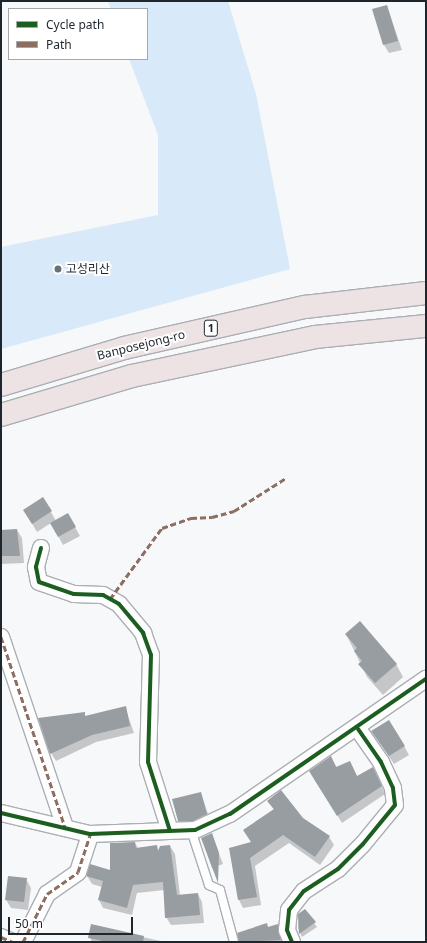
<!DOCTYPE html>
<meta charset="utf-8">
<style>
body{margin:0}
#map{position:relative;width:427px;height:943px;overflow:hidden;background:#f6f8fa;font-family:"Noto Sans","Noto Sans KR",sans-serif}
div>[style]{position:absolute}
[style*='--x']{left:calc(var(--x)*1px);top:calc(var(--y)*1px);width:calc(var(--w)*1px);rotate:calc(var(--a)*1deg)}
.green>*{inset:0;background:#d8e9f9}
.shadow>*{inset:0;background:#0003}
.building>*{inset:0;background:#989da1}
.roads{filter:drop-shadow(1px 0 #abafb4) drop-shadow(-1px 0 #abafb4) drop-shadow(0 1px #abafb4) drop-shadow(0 -1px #abafb4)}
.service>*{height:8px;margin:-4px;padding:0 4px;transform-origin:4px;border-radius:4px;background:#fefefe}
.minor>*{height:16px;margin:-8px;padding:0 8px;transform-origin:8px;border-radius:8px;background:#fefefe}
.trunk>*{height:22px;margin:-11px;padding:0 11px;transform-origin:11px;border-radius:11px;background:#ede3e4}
.quiet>*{height:3px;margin-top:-1.5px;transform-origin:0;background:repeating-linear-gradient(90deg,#8d6e63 0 6px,transparent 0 9px)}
.cycleway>*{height:4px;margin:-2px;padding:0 2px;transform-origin:2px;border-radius:2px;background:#1b5e20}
.dots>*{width:11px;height:11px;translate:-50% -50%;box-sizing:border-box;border:2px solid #fff;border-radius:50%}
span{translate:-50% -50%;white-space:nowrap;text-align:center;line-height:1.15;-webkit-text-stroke:4px #fff;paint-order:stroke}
.shield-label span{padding:1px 3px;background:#fff;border:1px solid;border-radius:3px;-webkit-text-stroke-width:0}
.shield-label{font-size:11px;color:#1e262d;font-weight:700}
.poi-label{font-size:12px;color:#1e262d}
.left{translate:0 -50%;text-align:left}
.street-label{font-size:12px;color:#1e262d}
.frame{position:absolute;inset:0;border:2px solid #1e262d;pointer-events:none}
.legend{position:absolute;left:8px;top:8px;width:140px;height:52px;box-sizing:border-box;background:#fff;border:1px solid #a5a8ab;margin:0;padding:5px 7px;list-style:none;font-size:12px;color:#1e262d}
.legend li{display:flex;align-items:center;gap:8px;height:20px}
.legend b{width:20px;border:1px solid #a5a8ab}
.scale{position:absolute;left:8px;top:917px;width:125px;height:18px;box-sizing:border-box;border:2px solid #1e262d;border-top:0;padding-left:5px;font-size:12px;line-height:14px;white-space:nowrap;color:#1e262d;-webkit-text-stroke:3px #fff;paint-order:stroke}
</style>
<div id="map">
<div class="green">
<div style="clip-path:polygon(108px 1px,228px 1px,256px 94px,290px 269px,1px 349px,1px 247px,158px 215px,158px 135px,129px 59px,147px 59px,147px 9px,111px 9px)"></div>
</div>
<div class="shadow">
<div style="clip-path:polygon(387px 6px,402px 50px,389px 53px,384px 45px)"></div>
<div style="clip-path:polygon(43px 498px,56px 521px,68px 515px,80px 536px,63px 545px,51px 523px,37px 532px,24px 510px)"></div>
<div style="clip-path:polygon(17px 530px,22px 538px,24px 563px,1px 564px,1px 531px)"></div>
<div style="clip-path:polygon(346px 634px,396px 664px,403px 677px,383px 695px,367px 677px)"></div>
<div style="clip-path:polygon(125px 707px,134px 733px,96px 742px,56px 761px,51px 753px,84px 713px,86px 717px)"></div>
<div style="clip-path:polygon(373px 732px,404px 746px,409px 755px,394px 764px)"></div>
<div style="clip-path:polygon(331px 757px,337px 768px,350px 762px,357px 777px,377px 776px,385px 794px,342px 823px,314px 779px)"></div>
<div style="clip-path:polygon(201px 793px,211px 823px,183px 830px,178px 821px)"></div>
<div style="clip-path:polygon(268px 801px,302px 818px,329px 837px,334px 845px,320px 865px,289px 843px,255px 866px,261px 905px,243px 908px,239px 900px,230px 849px,252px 843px,274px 810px)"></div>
<div style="clip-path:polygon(202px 838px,213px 838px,223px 864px,212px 868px)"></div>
<div style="clip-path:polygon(135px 843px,138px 848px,156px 846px,159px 851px,170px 846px,175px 854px,180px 895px,198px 894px,202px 902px,204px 923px,171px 925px,166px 917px,164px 890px,137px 893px,132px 915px,103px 908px,99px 900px,102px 887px,92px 884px,87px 876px,111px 871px)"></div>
<div style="clip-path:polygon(26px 879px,31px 888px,28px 910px,11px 908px,6px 900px)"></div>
<div style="clip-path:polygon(305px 911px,317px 927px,302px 937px,298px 928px,299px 914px)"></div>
<div style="clip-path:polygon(278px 925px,283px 942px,240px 942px,239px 934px)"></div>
<div style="clip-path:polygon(92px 926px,165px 942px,91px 942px)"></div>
</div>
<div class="building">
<div style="clip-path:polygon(387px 5px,398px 41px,383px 45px,372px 9px)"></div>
<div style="clip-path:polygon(43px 497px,52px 511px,32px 524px,23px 510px)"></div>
<div style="clip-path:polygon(68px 513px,76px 527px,58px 537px,50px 523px)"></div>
<div style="clip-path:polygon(17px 529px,20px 556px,1px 556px,1px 530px)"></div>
<div style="clip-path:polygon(360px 621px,397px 664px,375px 683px,358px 664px,362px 661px,354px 651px,357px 648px,345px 634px)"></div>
<div style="clip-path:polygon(126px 706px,130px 726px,92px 735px,50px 754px,38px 718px,85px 712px,85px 716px)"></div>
<div style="clip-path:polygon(389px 720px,405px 746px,389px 756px,371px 731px)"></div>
<div style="clip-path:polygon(331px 756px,336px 767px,350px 761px,357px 776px,373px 767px,382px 786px,337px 816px,309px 771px)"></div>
<div style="clip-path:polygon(281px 790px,303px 818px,330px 836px,315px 857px,283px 835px,250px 858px,257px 897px,238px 900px,229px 848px,251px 842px,243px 830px,274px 809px,267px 801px)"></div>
<div style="clip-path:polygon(201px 792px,207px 814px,193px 821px,178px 821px,172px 799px)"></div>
<div style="clip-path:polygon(212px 833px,219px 853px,218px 883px,201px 838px)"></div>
<div style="clip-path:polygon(135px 842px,136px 848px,157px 845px,158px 851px,160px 846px,170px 845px,177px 895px,198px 893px,200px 915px,165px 918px,163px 882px,133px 885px,127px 908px,98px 900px,103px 881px,86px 876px,90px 864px,110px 870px,110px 843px)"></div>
<div style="clip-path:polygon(8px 876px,27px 878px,24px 902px,5px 900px)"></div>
<div style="clip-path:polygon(305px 909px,316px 922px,299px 934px,298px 914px)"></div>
<div style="clip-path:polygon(267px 923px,268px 927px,278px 924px,281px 940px,239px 942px,237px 933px)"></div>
<div style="clip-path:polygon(91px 924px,144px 936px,143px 942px,108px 942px,88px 938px)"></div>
</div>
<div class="roads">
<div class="service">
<div style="--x:191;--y:830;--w:58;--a:71.9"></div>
<div style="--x:209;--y:885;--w:12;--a:24"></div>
<div style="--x:220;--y:890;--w:54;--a:74.9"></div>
</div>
<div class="minor">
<div style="--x:41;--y:548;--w:20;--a:105"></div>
<div style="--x:36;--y:567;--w:15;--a:79"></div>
<div style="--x:39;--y:582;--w:37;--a:19"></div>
<div style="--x:74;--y:594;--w:29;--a:2"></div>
<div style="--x:103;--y:595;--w:18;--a:29"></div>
<div style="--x:119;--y:604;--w:38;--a:50"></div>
<div style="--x:143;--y:633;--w:23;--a:70"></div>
<div style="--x:151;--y:655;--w:107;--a:91.6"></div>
<div style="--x:148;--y:762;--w:72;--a:72.3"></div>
<div style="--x:1;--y:637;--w:200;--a:71.4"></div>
<div style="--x:1;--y:813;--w:91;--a:13.3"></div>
<div style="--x:90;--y:834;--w:105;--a:-2.2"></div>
<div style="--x:195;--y:830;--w:38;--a:-25"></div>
<div style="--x:230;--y:814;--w:238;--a:-34.6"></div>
<div style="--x:1;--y:937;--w:13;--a:23"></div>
<div style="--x:23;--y:942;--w:54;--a:-63.4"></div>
<div style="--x:47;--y:894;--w:38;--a:-35"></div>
<div style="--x:78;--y:872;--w:40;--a:-72"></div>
<div style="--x:292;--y:942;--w:13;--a:-113"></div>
<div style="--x:287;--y:930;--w:20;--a:-84"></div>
<div style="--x:289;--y:910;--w:24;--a:-52"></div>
<div style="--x:304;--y:891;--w:40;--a:-32.9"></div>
<div style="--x:338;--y:869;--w:35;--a:-45"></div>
<div style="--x:363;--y:844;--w:50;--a:-50.6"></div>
<div style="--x:395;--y:805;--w:17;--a:-97"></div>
<div style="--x:393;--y:788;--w:29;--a:-115"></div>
<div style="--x:381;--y:762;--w:40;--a:-124.9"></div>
</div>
<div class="trunk">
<div style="--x:1;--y:385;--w:128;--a:-16.7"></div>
<div style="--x:124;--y:348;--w:186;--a:-12.8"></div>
<div style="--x:305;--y:307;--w:122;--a:-6.6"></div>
<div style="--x:1;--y:415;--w:137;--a:-16.6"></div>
<div style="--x:132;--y:376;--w:187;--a:-12"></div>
<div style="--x:315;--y:337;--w:112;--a:-5.7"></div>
</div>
</div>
<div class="quiet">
<div style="--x:110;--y:599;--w:88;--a:-53.8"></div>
<div style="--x:162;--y:528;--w:31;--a:-19"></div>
<div style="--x:191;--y:518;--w:21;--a:-3"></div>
<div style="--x:212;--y:517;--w:23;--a:-15"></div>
<div style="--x:234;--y:511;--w:62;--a:-32.4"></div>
<div style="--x:1;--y:637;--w:200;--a:71.4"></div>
<div style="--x:1;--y:937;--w:13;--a:23"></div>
<div style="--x:23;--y:942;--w:54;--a:-63.4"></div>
<div style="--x:47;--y:894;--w:38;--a:-35"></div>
<div style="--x:78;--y:872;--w:40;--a:-72"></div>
</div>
<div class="cycleway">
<div style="--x:41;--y:548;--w:20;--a:105"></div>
<div style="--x:36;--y:567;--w:15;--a:79"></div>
<div style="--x:39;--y:582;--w:37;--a:19"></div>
<div style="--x:74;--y:594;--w:29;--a:2"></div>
<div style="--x:103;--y:595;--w:18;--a:29"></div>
<div style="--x:119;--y:604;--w:38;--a:50"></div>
<div style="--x:143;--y:633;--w:23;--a:70"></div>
<div style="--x:151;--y:655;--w:107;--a:91.6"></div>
<div style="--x:148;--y:762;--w:72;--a:72.3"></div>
<div style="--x:1;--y:813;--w:91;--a:13.3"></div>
<div style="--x:90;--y:834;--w:105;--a:-2.2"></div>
<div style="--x:195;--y:830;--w:38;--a:-25"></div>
<div style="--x:230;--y:814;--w:238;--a:-34.6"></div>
<div style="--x:292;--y:942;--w:13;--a:-113"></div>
<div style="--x:287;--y:930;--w:20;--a:-84"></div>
<div style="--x:289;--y:910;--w:24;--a:-52"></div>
<div style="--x:304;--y:891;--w:40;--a:-32.9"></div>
<div style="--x:338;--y:869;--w:35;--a:-45"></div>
<div style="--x:363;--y:844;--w:50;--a:-50.6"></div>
<div style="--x:395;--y:805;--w:17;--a:-97"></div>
<div style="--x:393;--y:788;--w:29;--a:-115"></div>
<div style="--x:381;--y:762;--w:40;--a:-124.9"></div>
</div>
<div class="dots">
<div style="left:58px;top:269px;background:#6a7075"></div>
</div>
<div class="shield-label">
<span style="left:211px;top:328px">1</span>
</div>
<div class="poi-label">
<span class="left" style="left:66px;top:269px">고성리산</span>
</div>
<div class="street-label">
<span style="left:141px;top:345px;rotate:-14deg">Banposejong-ro</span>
</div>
<div class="frame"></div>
<ul class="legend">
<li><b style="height:5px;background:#1b5e20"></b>Cycle path</li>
<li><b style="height:5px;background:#8d6e63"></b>Path</li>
</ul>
<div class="scale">50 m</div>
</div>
